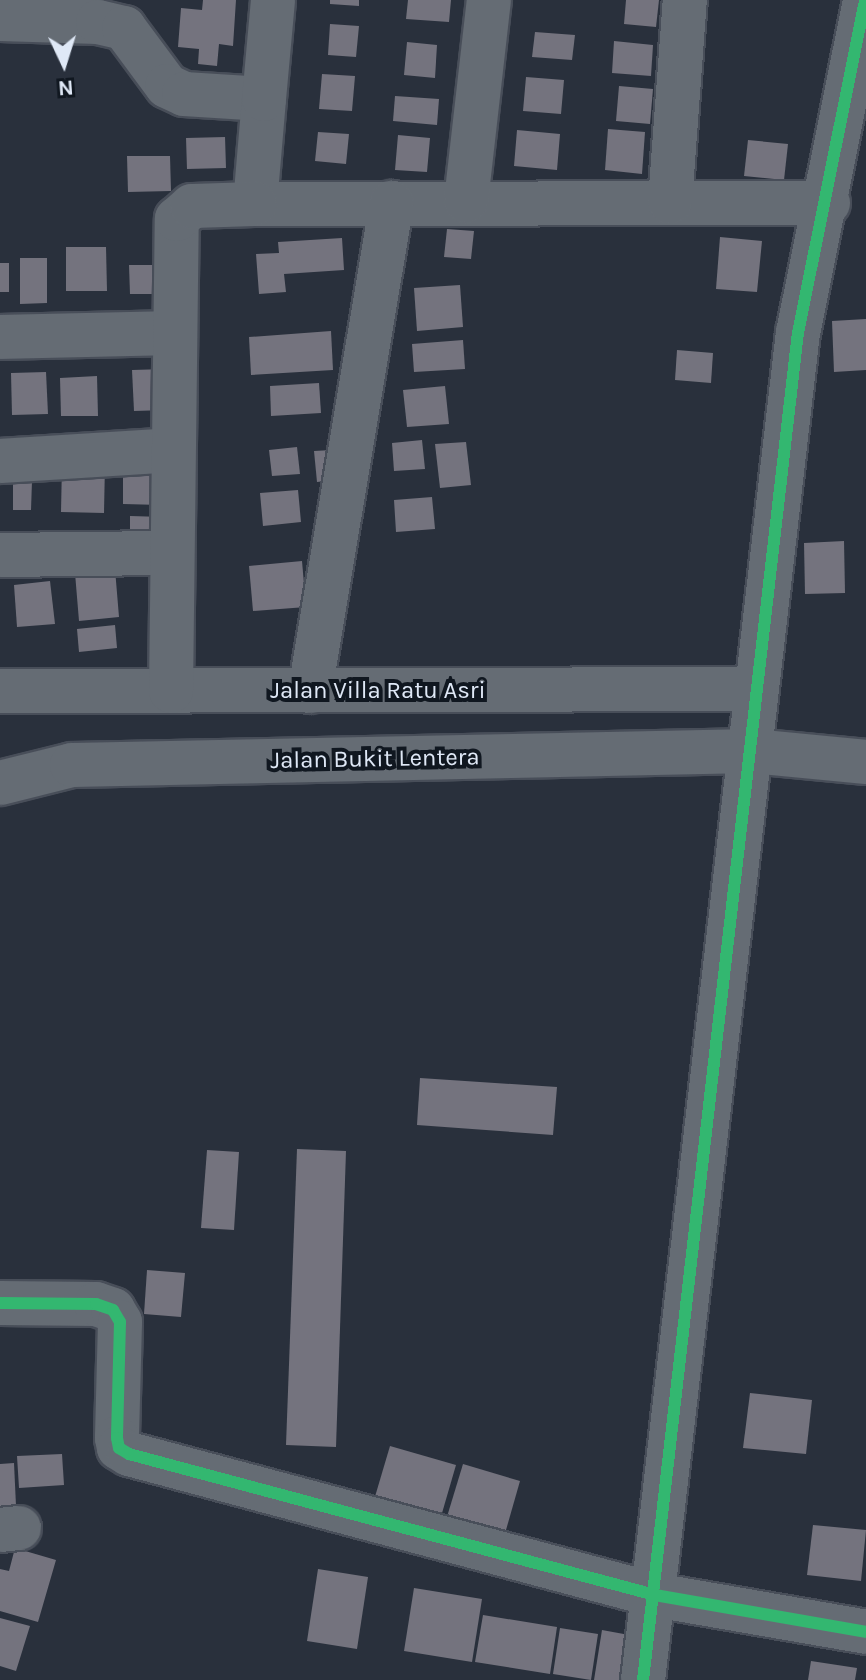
<!DOCTYPE html>
<style>
body{margin:0}
#map{position:relative;width:866px;height:1680px;overflow:hidden;background:#29303c;font-family:Karla,sans-serif}
div>[style]{position:absolute}
[style*='--x']{left:calc(var(--x)*1px);top:calc(var(--y)*1px);width:calc(var(--w)*1px);rotate:calc(var(--a)*1deg)}
.building>*{inset:0;background:#74737e}
.roads{filter:drop-shadow(2px 0 #484e59) drop-shadow(-2px 0 #484e59) drop-shadow(0 2px #484e59) drop-shadow(0 -2px #484e59)}
.minor>*{height:44px;margin:-22px;padding:0 22px;transform-origin:22px;border-radius:22px;background:#656c74}
.cycleway>*{height:12px;margin:-6px;padding:0 6px;transform-origin:6px;border-radius:6px;background:#33b770}
span{translate:-50% -50%;white-space:nowrap;text-align:center;line-height:1.15;-webkit-text-stroke:8px #101720;paint-order:stroke}
.street-label{font-size:24px;color:#dfe8f6}
.north{position:absolute;left:24px;top:24px;width:80px;height:80px;-webkit-text-stroke:6px #101720;paint-order:stroke;rotate:176deg;font-size:22px;font-weight:700;line-height:32px;text-align:center;color:#dfe8f6}
.north::after{content:'';display:block;margin:auto;width:28px;height:36px;background:#dfe8f6;clip-path:polygon(50% 0,100% 100%,50% 72%,0 100%)}
</style>
<div id="map">
<div class="building">
<div style="clip-path:polygon(203px 0,236px 0,233px 46px,219px 44px,217px 66px,198px 64px,199px 49px,178px 47px,181px 8px,202px 10px)"></div>
<div style="clip-path:polygon(330px 0,359px 0,359px 6px,330px 4px)"></div>
<div style="clip-path:polygon(408px 0,451px 0,449px 22px,406px 19px)"></div>
<div style="clip-path:polygon(626px 0,659px 0,656px 27px,624px 24px)"></div>
<div style="clip-path:polygon(330px 24px,359px 26px,356px 57px,328px 55px)"></div>
<div style="clip-path:polygon(535px 32px,575px 35px,572px 60px,532px 57px)"></div>
<div style="clip-path:polygon(614px 41px,653px 45px,651px 76px,612px 73px)"></div>
<div style="clip-path:polygon(407px 42px,437px 45px,435px 78px,404px 75px)"></div>
<div style="clip-path:polygon(322px 74px,355px 76px,352px 111px,319px 109px)"></div>
<div style="clip-path:polygon(526px 77px,564px 80px,561px 114px,523px 111px)"></div>
<div style="clip-path:polygon(619px 86px,653px 89px,650px 124px,616px 121px)"></div>
<div style="clip-path:polygon(395px 96px,439px 99px,437px 125px,393px 121px)"></div>
<div style="clip-path:polygon(608px 129px,645px 132px,642px 174px,605px 170px)"></div>
<div style="clip-path:polygon(517px 130px,560px 134px,557px 170px,514px 166px)"></div>
<div style="clip-path:polygon(318px 132px,349px 134px,346px 164px,315px 161px)"></div>
<div style="clip-path:polygon(398px 135px,430px 138px,427px 172px,395px 170px)"></div>
<div style="clip-path:polygon(225px 137px,226px 168px,187px 169px,186px 138px)"></div>
<div style="clip-path:polygon(748px 140px,788px 144px,784px 180px,744px 176px)"></div>
<div style="clip-path:polygon(127px 156px,170px 156px,171px 191px,128px 192px)"></div>
<div style="clip-path:polygon(447px 229px,474px 231px,471px 259px,444px 257px)"></div>
<div style="clip-path:polygon(720px 237px,762px 241px,757px 292px,716px 289px)"></div>
<div style="clip-path:polygon(342px 238px,344px 270px,284px 274px,286px 292px,259px 294px,256px 254px,279px 253px,278px 242px)"></div>
<div style="clip-path:polygon(66px 247px,106px 247px,107px 291px,66px 291px)"></div>
<div style="clip-path:polygon(20px 258px,47px 258px,47px 303px,20px 304px)"></div>
<div style="clip-path:polygon(0 263px,9px 263px,9px 292px,0 292px)"></div>
<div style="clip-path:polygon(129px 265px,169px 265px,169px 294px,130px 294px)"></div>
<div style="clip-path:polygon(460px 285px,463px 327px,417px 331px,414px 288px)"></div>
<div style="clip-path:polygon(866px 319px,866px 370px,834px 372px,832px 321px)"></div>
<div style="clip-path:polygon(331px 331px,333px 370px,251px 375px,249px 337px)"></div>
<div style="clip-path:polygon(463px 340px,465px 369px,414px 372px,412px 344px)"></div>
<div style="clip-path:polygon(677px 350px,713px 353px,711px 383px,675px 380px)"></div>
<div style="clip-path:polygon(166px 369px,167px 410px,134px 411px,132px 370px)"></div>
<div style="clip-path:polygon(46px 372px,48px 414px,12px 415px,11px 373px)"></div>
<div style="clip-path:polygon(97px 376px,98px 416px,61px 416px,60px 378px)"></div>
<div style="clip-path:polygon(319px 383px,321px 413px,271px 416px,270px 386px)"></div>
<div style="clip-path:polygon(445px 386px,449px 424px,407px 427px,403px 390px)"></div>
<div style="clip-path:polygon(422px 440px,425px 469px,394px 471px,392px 443px)"></div>
<div style="clip-path:polygon(466px 442px,471px 485px,440px 488px,435px 444px)"></div>
<div style="clip-path:polygon(297px 447px,300px 474px,272px 476px,269px 450px)"></div>
<div style="clip-path:polygon(332px 450px,335px 480px,317px 482px,314px 451px)"></div>
<div style="clip-path:polygon(62px 464px,105px 464px,104px 513px,61px 512px)"></div>
<div style="clip-path:polygon(123px 469px,162px 469px,161px 505px,123px 504px)"></div>
<div style="clip-path:polygon(13px 480px,32px 481px,31px 510px,13px 510px)"></div>
<div style="clip-path:polygon(298px 490px,301px 522px,263px 526px,260px 493px)"></div>
<div style="clip-path:polygon(432px 497px,435px 529px,396px 532px,394px 500px)"></div>
<div style="clip-path:polygon(130px 516px,164px 517px,164px 531px,130px 530px)"></div>
<div style="clip-path:polygon(844px 541px,845px 593px,805px 594px,804px 543px)"></div>
<div style="clip-path:polygon(302px 561px,306px 607px,253px 611px,249px 566px)"></div>
<div style="clip-path:polygon(115px 569px,119px 617px,79px 621px,75px 573px)"></div>
<div style="clip-path:polygon(50px 581px,55px 624px,17px 627px,14px 585px)"></div>
<div style="clip-path:polygon(115px 625px,117px 648px,79px 652px,77px 629px)"></div>
<div style="clip-path:polygon(420px 1078px,557px 1087px,553px 1135px,417px 1125px)"></div>
<div style="clip-path:polygon(297px 1149px,346px 1151px,336px 1447px,286px 1445px)"></div>
<div style="clip-path:polygon(207px 1150px,239px 1152px,234px 1230px,201px 1228px)"></div>
<div style="clip-path:polygon(147px 1270px,185px 1273px,181px 1317px,144px 1314px)"></div>
<div style="clip-path:polygon(750px 1393px,812px 1400px,806px 1454px,743px 1448px)"></div>
<div style="clip-path:polygon(390px 1446px,456px 1465px,440px 1520px,374px 1500px)"></div>
<div style="clip-path:polygon(62px 1454px,64px 1485px,19px 1488px,17px 1456px)"></div>
<div style="clip-path:polygon(14px 1463px,16px 1506px,0 1507px,0 1464px)"></div>
<div style="clip-path:polygon(463px 1464px,520px 1481px,504px 1537px,446px 1520px)"></div>
<div style="clip-path:polygon(813px 1525px,866px 1530px,861px 1581px,807px 1575px)"></div>
<div style="clip-path:polygon(15px 1548px,56px 1560px,38px 1622px,0 1611px,0 1569px,9px 1571px)"></div>
<div style="clip-path:polygon(318px 1569px,368px 1577px,357px 1649px,307px 1641px)"></div>
<div style="clip-path:polygon(414px 1588px,482px 1599px,472px 1662px,404px 1651px)"></div>
<div style="clip-path:polygon(483px 1615px,557px 1627px,550px 1674px,475px 1662px)"></div>
<div style="clip-path:polygon(0 1618px,30px 1626px,16px 1671px,0 1666px)"></div>
<div style="clip-path:polygon(560px 1628px,598px 1634px,591px 1680px,553px 1674px)"></div>
<div style="clip-path:polygon(602px 1630px,640px 1637px,633px 1680px,594px 1680px)"></div>
<div style="clip-path:polygon(811px 1661px,857px 1668px,855px 1680px,808px 1680px)"></div>
</div>
<div class="roads">
<div class="minor">
<div style="--x:0;--y:19;--w:98;--a:1.8"></div>
<div style="--x:98;--y:22;--w:27;--a:13"></div>
<div style="--x:124;--y:28;--w:72;--a:53.4"></div>
<div style="--x:167;--y:86;--w:19;--a:25"></div>
<div style="--x:184;--y:94;--w:80;--a:3.6"></div>
<div style="--x:264;--y:99;--w:105;--a:94.9"></div>
<div style="--x:255;--y:204;--w:573;--a:-0.1"></div>
<div style="--x:264;--y:99;--w:99;--a:-84.8"></div>
<div style="--x:466;--y:201;--w:202;--a:-83.5"></div>
<div style="--x:670;--y:202;--w:203;--a:-85.8"></div>
<div style="--x:0;--y:337;--w:175;--a:-1.3"></div>
<div style="--x:0;--y:461;--w:173;--a:-3.6"></div>
<div style="--x:0;--y:555;--w:172;--a:-0.7"></div>
<div style="--x:0;--y:691;--w:756;--a:-0.15"></div>
<div style="--x:171;--y:691;--w:472;--a:-89.3"></div>
<div style="--x:177;--y:219;--w:20;--a:-41"></div>
<div style="--x:192;--y:206;--w:63;--a:-1.8"></div>
<div style="--x:310;--y:691;--w:495;--a:-80.5"></div>
<div style="--x:0;--y:783;--w:74;--a:-14"></div>
<div style="--x:72;--y:765;--w:680;--a:-1.18"></div>
<div style="--x:752;--y:751;--w:115;--a:5.5"></div>
<div style="--x:0;--y:1303;--w:96;--a:0.6"></div>
<div style="--x:96;--y:1304;--w:18;--a:19"></div>
<div style="--x:113;--y:1310;--w:14;--a:60"></div>
<div style="--x:120;--y:1322;--w:116;--a:91.5"></div>
<div style="--x:117;--y:1438;--w:10;--a:79"></div>
<div style="--x:119;--y:1448;--w:12;--a:31"></div>
<div style="--x:129;--y:1454;--w:545;--a:15.01"></div>
<div style="--x:655;--y:1595;--w:214;--a:9.9"></div>
<div style="--x:0;--y:1530;--w:19;--a:-6"></div>
<div style="--x:643;--y:1680;--w:1356;--a:-83.44"></div>
<div style="--x:798;--y:333;--w:340;--a:-78.6"></div>
</div>
</div>
<div class="cycleway">
<div style="--x:0;--y:1303;--w:96;--a:0.6"></div>
<div style="--x:96;--y:1304;--w:18;--a:19"></div>
<div style="--x:113;--y:1310;--w:14;--a:60"></div>
<div style="--x:120;--y:1322;--w:116;--a:91.5"></div>
<div style="--x:117;--y:1438;--w:10;--a:79"></div>
<div style="--x:119;--y:1448;--w:12;--a:31"></div>
<div style="--x:129;--y:1454;--w:545;--a:15.01"></div>
<div style="--x:655;--y:1595;--w:214;--a:9.9"></div>
<div style="--x:643;--y:1680;--w:1356;--a:-83.44"></div>
<div style="--x:798;--y:333;--w:340;--a:-78.6"></div>
</div>
<div class="street-label">
<span style="left:378px;top:691px">Jalan Villa Ratu Asri</span>
<span style="left:375px;top:759px;rotate:-1deg">Jalan Bukit Lentera</span>
</div>
<div class="north">N</div>
</div>
